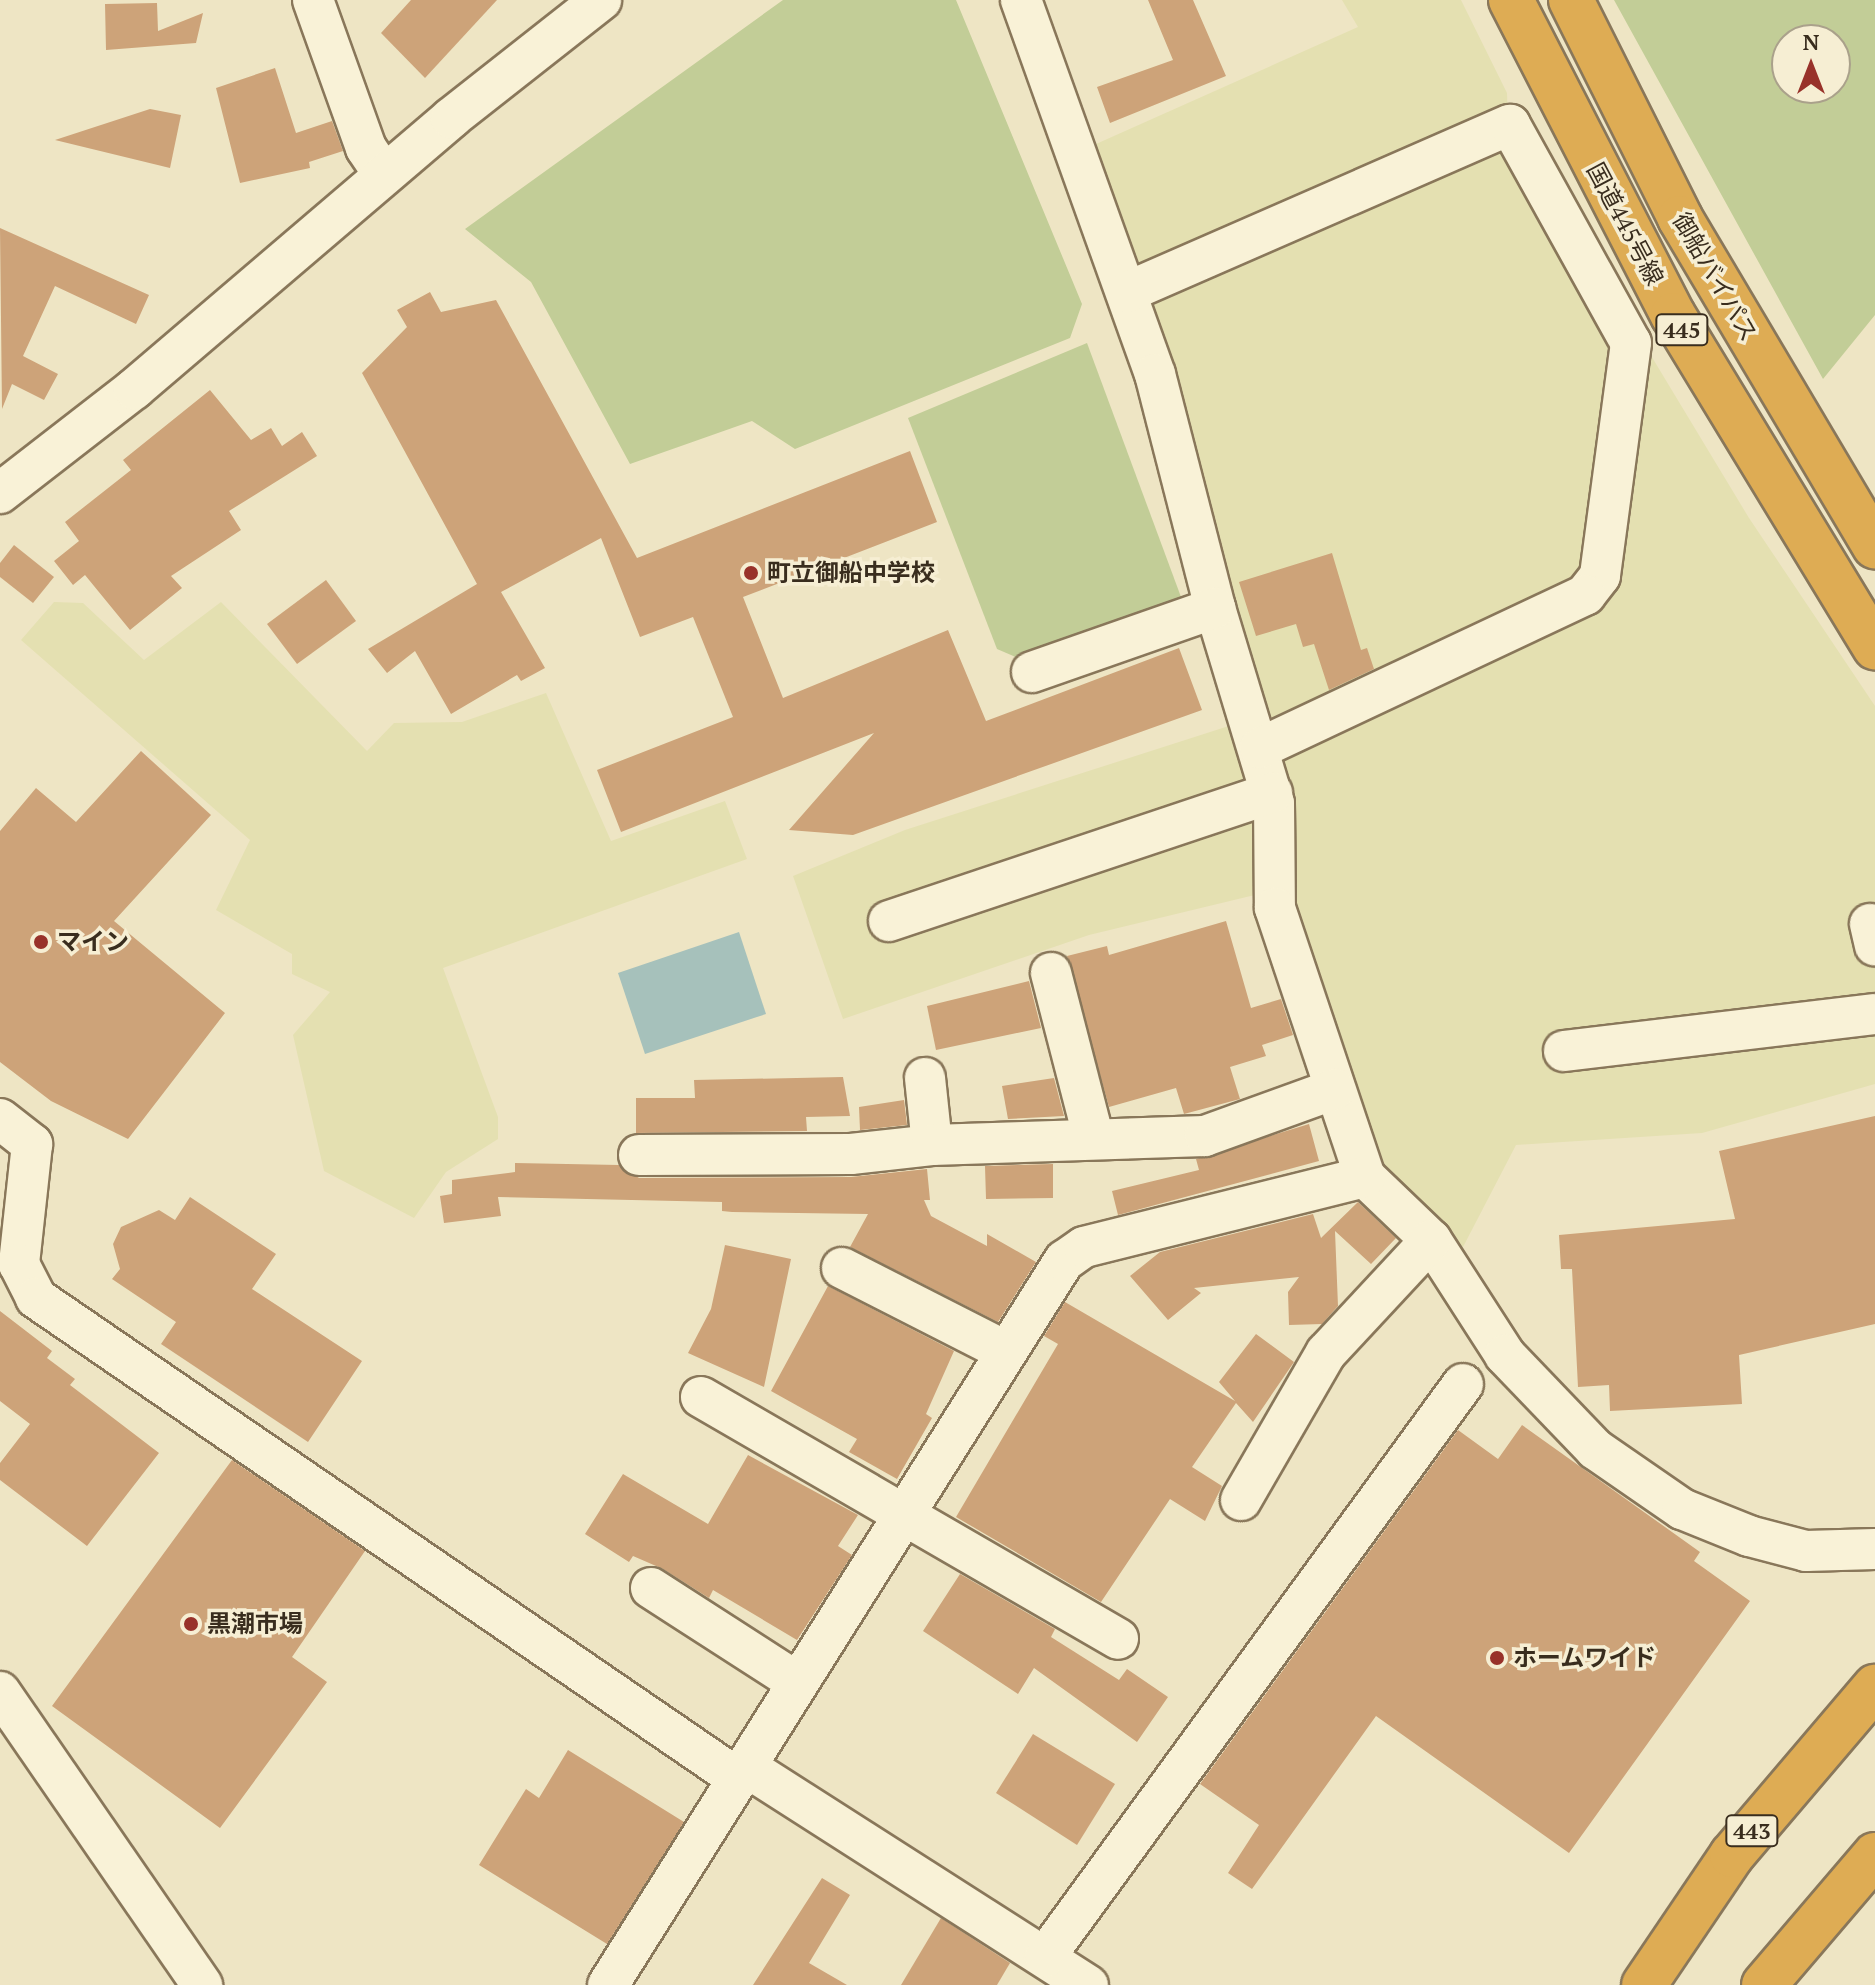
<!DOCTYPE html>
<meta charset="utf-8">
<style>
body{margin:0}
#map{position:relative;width:1875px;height:1985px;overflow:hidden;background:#eee5c4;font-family:"PT Serif","Noto Sans JP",serif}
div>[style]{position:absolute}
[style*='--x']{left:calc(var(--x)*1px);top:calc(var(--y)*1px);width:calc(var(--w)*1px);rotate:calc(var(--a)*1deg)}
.farmland>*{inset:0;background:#e4e0b1}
.green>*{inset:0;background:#c2cd97}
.water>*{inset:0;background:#a6c1bb}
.building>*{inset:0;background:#cda379}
.roads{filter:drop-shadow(2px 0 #89775a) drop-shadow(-2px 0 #89775a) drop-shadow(0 2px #89775a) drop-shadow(0 -2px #89775a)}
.minor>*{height:40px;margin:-20px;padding:0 20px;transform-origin:20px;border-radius:20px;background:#f9f2d7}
.highway>*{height:44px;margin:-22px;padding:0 22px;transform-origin:22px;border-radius:22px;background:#deac54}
.dots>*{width:22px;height:22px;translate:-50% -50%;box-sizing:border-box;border:4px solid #f6eed3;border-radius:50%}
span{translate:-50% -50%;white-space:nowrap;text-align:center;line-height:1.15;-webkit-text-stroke:7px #f6eed3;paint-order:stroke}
.shield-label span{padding:2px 6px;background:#f6eed3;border:2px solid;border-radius:6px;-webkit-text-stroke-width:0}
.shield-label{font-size:22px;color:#392d1e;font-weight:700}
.street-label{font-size:24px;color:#392d1e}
.poi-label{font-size:24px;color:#392d1e;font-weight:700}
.left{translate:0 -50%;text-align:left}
.north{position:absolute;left:1771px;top:24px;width:80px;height:80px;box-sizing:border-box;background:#f6eed3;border:2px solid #aaa18b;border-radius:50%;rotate:0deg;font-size:22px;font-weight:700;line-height:32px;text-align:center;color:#392d1e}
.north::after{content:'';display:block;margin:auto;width:28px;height:36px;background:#98322a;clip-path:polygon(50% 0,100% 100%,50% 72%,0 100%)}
</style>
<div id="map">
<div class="farmland">
<div style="clip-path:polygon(1342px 0,1461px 0,1507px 93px,1509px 154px,1647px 349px,1749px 518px,1875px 706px,1875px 1084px,1702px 1133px,1516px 1145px,1463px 1247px,1381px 1176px,1290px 897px,1147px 303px,1096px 144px,1358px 27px)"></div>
<div style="clip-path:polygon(54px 602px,83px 603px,144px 660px,221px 602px,367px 751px,394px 723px,462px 722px,546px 693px,611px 841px,725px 801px,747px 859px,443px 968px,498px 1117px,498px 1139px,446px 1172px,414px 1218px,324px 1171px,293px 1035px,330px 992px,292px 974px,292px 954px,216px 910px,250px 840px,21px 640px)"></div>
<div style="clip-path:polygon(1235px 724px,1264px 811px,1263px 893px,1089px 935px,843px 1019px,793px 876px,905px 830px)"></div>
</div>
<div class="green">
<div style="clip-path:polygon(783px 0,956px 0,1082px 304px,1070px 338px,795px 449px,752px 421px,630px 464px,531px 282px,465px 229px)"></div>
<div style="clip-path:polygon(evenodd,1614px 0,1875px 0,1875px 315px,1823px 379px,1614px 0,1835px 40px,1835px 88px,1787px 88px,1787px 40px,1835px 40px)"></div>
<div style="clip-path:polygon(1087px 343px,1181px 597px,1025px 661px,997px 649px,908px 418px)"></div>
</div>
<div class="water">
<div style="clip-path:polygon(739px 932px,766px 1014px,645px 1054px,618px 973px)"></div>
</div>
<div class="building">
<div style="clip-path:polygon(411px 0,497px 0,425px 78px,381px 33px)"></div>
<div style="clip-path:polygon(1148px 0,1193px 0,1226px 76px,1110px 123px,1097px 87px,1173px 60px)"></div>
<div style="clip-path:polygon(157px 3px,158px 31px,203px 13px,196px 43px,106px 50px,105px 4px)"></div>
<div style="clip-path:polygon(275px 68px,296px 133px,332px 121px,343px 151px,309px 162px,310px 168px,240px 183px,216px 88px)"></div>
<div style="clip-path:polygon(150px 109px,181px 115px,170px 168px,55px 140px)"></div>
<div style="clip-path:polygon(0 228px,149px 295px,136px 324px,55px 286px,23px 356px,58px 374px,44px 400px,12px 384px,2px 409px)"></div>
<div style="clip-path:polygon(430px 292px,441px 312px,496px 300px,637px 558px,910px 451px,937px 522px,743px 597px,783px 698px,948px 630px,986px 721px,1179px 648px,1202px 710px,853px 835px,789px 830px,874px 733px,621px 832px,597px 770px,733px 717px,693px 617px,640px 637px,601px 538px,501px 592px,545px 668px,521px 681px,517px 675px,451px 714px,415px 651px,387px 673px,368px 649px,477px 584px,362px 373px,407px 327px,397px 310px)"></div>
<div style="clip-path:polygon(210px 390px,251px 440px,271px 428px,282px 446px,302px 432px,317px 456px,229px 511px,241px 530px,171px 576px,182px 588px,130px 630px,85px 575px,73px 585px,54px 561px,79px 541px,65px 522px,131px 470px,123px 460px)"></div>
<div style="clip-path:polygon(14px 545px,54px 577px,33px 603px,0 577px,0 563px)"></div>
<div style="clip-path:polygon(1332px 553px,1361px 650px,1367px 648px,1374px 669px,1329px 690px,1314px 644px,1303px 647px,1296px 624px,1256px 636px,1239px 582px)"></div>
<div style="clip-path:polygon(326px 580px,356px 621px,297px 664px,267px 624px)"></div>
<div style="clip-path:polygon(141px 751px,211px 815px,114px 921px,225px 1013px,128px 1139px,51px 1101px,0 1062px,0 831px,36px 788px,76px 822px)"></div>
<div style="clip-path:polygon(1226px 921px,1251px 1008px,1281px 999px,1293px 1035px,1262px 1045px,1266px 1056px,1230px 1067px,1240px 1099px,1184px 1114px,1176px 1088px,1109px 1107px,1067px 956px,1107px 946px,1109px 955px)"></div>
<div style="clip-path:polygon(1029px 981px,1041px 1028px,936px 1050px,927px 1006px)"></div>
<div style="clip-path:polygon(843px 1077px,850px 1116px,806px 1117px,807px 1131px,636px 1133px,636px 1098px,695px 1098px,694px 1080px)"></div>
<div style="clip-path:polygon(1054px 1078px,1064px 1116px,1008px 1119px,1002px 1086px)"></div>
<div style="clip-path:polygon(904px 1100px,907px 1125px,860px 1130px,859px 1107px)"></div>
<div style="clip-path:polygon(1875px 1116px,1875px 1324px,1739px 1355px,1742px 1404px,1610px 1411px,1609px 1385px,1578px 1387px,1572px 1269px,1561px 1269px,1559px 1235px,1735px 1219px,1719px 1151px)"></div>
<div style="clip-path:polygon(1309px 1124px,1319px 1161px,1118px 1215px,1112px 1191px,1199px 1170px,1196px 1159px)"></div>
<div style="clip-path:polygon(515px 1163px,619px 1165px,639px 1178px,851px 1177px,927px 1169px,930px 1200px,924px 1200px,931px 1216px,987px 1246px,987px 1234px,1036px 1262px,998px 1322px,850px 1247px,868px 1214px,732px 1212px,722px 1211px,722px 1202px,498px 1197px,501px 1216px,444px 1223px,440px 1196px,452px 1194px,452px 1180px,515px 1172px)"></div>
<div style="clip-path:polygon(1053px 1164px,1053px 1198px,986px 1199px,985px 1166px)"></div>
<div style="clip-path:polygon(190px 1197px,276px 1254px,252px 1289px,362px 1361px,308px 1442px,161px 1344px,176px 1322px,112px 1279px,120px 1269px,113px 1244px,121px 1227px,159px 1210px,175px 1220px)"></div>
<div style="clip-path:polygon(1358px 1202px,1396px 1238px,1371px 1264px,1335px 1231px,1338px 1306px,1322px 1324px,1289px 1325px,1288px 1292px,1299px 1277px,1194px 1288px,1201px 1293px,1168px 1320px,1130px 1276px,1160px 1252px,1313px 1214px,1321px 1238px)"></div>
<div style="clip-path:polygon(725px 1245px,791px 1259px,764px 1387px,688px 1353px,711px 1309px)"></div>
<div style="clip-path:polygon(828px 1286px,954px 1351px,926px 1414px,932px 1418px,897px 1479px,849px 1452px,857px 1439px,771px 1391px)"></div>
<div style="clip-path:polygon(1065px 1302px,1235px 1401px,1219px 1382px,1256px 1334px,1294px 1362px,1253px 1422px,1236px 1403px,1192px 1467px,1222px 1486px,1205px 1521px,1170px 1499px,1101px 1602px,956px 1517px,1058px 1344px,1044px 1336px)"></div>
<div style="clip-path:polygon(0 1311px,52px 1351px,47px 1358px,75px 1379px,70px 1385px,159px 1453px,87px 1546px,0 1480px,0 1463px,30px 1424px,0 1401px)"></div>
<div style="clip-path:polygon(1522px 1425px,1700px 1552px,1694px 1561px,1750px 1601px,1569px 1853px,1376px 1716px,1252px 1889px,1228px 1873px,1259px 1825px,1200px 1784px,1458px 1430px,1498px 1459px)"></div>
<div style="clip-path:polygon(748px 1455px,858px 1515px,838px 1546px,852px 1555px,797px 1640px,713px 1590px,709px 1598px,663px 1569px,633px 1556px,629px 1562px,585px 1534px,623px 1474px,708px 1524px)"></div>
<div style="clip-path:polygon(232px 1460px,365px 1551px,292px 1657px,327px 1682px,220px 1828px,52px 1706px)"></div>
<div style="clip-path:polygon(960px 1574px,1055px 1629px,1051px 1637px,1119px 1680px,1127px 1669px,1168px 1697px,1137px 1742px,1034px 1668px,1018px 1694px,923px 1631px)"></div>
<div style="clip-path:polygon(1033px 1734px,1115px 1784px,1077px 1845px,996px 1793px)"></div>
<div style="clip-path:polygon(568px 1750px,684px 1822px,607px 1944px,479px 1865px,526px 1789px,539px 1798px)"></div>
<div style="clip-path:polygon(822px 1878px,850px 1895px,809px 1963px,847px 1985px,753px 1985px)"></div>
<div style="clip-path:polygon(941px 1918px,1010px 1963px,997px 1985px,901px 1985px)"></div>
</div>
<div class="roads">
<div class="minor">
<div style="--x:313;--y:0;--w:157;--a:70.3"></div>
<div style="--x:366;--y:148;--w:32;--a:56"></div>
<div style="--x:1021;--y:0;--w:397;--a:70.3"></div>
<div style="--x:1155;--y:374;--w:242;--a:75.6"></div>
<div style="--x:1215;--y:608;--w:204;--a:73.2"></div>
<div style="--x:1274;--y:803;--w:105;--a:89.5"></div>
<div style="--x:1275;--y:908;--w:284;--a:71.5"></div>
<div style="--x:1365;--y:1177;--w:91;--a:43.7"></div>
<div style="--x:1431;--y:1240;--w:137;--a:57.2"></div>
<div style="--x:1505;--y:1355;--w:130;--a:46.2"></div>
<div style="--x:1595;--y:1449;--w:106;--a:34.6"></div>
<div style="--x:1682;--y:1509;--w:72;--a:21.9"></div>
<div style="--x:1749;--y:1536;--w:59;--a:14.7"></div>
<div style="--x:1806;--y:1551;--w:69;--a:-1.7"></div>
<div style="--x:1127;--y:292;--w:418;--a:-23.6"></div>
<div style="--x:1510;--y:125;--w:249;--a:61"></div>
<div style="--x:1631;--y:343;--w:235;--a:97.6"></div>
<div style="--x:1600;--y:576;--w:24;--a:128"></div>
<div style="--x:1585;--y:595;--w:359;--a:154.8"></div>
<div style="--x:0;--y:493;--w:170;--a:-37.8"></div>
<div style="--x:134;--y:389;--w:417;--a:-40.5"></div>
<div style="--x:451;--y:118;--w:191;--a:-38.2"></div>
<div style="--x:1032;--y:672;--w:194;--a:-19.3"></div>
<div style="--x:889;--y:921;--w:404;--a:-18.5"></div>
<div style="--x:1870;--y:924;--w:22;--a:77"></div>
<div style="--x:1051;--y:973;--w:171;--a:75.5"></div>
<div style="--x:1564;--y:1051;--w:313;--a:-6.8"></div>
<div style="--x:925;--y:1078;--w:67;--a:84"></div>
<div style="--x:0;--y:1119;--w:41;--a:38"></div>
<div style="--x:32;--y:1144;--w:121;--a:96.2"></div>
<div style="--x:19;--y:1264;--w:38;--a:63"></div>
<div style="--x:36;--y:1298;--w:850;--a:34.4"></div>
<div style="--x:639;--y:1155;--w:212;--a:-0.3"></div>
<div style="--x:851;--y:1154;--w:81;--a:-6.3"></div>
<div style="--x:932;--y:1145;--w:273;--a:-1.9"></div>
<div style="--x:1205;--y:1136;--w:138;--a:-19.9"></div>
<div style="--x:842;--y:1268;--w:183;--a:27"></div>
<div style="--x:701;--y:1397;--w:482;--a:30.1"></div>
<div style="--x:1241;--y:1500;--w:170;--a:-60"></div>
<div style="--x:1326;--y:1353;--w:154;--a:-47.1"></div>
<div style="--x:651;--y:1588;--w:174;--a:32.8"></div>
<div style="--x:0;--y:1692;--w:356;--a:55.4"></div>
<div style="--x:745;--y:1766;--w:407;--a:32.6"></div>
<div style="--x:1045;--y:1957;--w:709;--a:-53.89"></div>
<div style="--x:608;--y:1985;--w:856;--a:-57.8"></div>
<div style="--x:1064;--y:1261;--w:24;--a:-35"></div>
<div style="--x:1084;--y:1247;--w:290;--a:-14"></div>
</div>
<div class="highway">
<div style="--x:1511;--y:0;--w:354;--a:62.8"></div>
<div style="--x:1673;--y:315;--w:389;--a:58.7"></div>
<div style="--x:1571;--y:0;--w:244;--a:63.4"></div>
<div style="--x:1680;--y:218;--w:382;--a:59.3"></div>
<div style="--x:1644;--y:1985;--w:157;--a:-55.9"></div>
<div style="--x:1732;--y:1855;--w:221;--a:-49.6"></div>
<div style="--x:1764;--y:1985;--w:171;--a:-49.5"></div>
</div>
</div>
<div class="dots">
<div style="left:751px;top:573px;background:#98322a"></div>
<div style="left:41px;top:942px;background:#98322a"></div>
<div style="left:191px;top:1624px;background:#98322a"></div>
<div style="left:1497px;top:1658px;background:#98322a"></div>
</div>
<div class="shield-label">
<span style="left:1682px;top:330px">445</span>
<span style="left:1752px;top:1831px">443</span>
</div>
<div class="street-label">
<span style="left:1625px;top:224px;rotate:62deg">国道445号線</span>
<span style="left:1715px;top:277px;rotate:60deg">御船バイパス</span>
</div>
<div class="poi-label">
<span class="left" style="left:767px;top:573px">町立御船中学校</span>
<span class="left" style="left:57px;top:942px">マイン</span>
<span class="left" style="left:207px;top:1624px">黒潮市場</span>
<span class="left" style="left:1513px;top:1658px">ホームワイド</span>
</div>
<div class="north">N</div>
</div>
